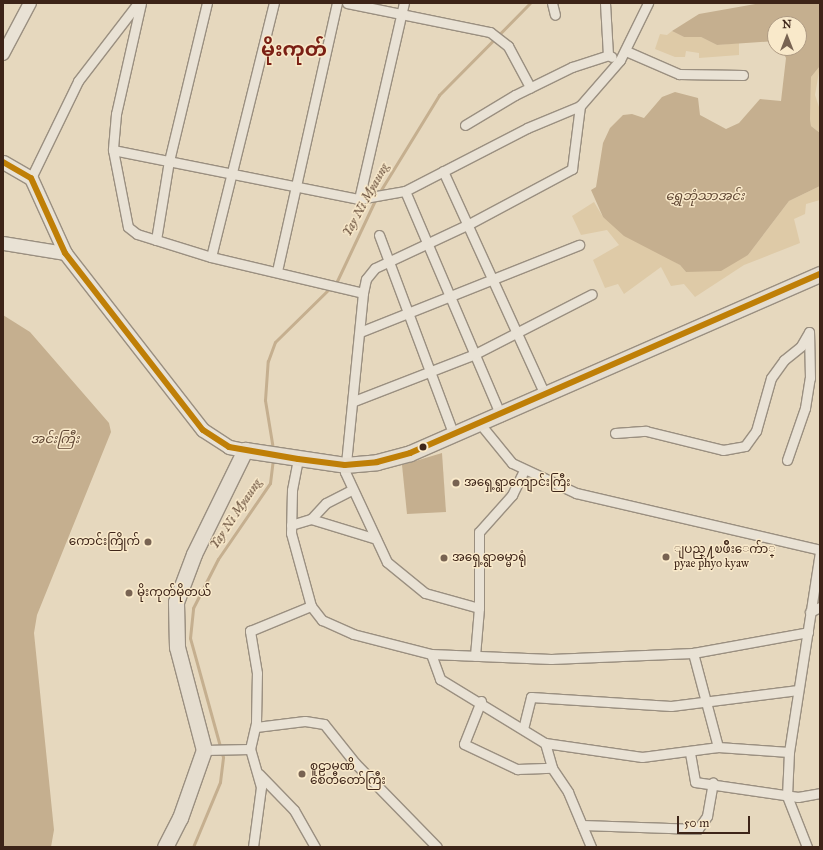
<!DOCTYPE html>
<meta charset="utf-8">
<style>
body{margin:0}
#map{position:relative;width:823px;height:850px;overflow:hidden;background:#e6d8be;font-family:"IM FELL Great Primer","Noto Sans Myanmar",serif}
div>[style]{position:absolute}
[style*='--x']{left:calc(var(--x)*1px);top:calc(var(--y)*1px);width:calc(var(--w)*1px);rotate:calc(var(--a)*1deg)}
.green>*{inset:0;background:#decaa7}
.water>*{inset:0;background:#c5af8f}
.stream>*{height:3px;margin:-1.5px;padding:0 1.5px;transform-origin:1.5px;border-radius:1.5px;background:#c5af8f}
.roads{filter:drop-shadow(1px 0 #9a8f80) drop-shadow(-1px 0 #9a8f80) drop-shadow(0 1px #9a8f80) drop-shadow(0 -1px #9a8f80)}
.minor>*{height:9px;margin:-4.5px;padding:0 4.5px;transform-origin:4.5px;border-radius:4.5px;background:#e9e2d5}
.tertiary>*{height:12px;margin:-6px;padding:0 6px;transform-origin:6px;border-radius:6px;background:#e9e2d5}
.secondary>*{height:13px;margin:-6.5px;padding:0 6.5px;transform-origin:6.5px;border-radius:6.5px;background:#e9e2d5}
.primary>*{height:15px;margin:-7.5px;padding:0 7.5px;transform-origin:7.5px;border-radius:7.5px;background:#e5ddcf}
.bus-1>*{height:6px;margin:-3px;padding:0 3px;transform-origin:3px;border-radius:3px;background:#bf7f07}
.dots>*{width:11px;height:11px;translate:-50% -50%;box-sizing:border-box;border:2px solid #f9e9ca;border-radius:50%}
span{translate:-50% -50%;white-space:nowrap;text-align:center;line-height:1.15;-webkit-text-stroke:3px #f9e9ca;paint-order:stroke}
.poi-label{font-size:12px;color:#3d2418}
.left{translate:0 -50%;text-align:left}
.right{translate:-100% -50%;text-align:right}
.water-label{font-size:13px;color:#624936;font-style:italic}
.town-label{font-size:20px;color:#7a1f14;font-weight:700}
.frame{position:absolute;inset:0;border:4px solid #3d2418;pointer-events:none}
.north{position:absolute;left:767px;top:16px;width:40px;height:40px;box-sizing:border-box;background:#f9e9ca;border:1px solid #ae9a83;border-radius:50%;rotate:0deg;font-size:11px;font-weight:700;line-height:16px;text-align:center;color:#3d2418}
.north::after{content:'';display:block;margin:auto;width:14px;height:18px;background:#786352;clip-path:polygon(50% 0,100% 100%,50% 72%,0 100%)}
.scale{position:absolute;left:677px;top:816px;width:73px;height:18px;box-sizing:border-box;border:2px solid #3d2418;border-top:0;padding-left:5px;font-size:12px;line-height:14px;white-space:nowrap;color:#3d2418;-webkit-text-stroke:3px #f9e9ca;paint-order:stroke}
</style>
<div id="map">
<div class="green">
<div style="clip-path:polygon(672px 31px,684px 37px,701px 37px,717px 45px,739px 43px,739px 55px,699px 58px,699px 53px,686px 51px,685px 57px,675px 57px,655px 49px,660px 34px,667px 35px)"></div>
<div style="clip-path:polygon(820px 66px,815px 95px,820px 110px,820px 133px,811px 126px,810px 119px,811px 77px)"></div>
<div style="clip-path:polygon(820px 186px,820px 200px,806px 204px,805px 214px,794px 219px,800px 243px,744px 265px,695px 297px,684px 284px,671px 286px,661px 267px,624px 294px,618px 284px,605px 288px,593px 260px,619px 245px,607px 230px,581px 235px,572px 216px,594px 202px,603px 217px,680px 265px,686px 272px,748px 255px,789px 201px)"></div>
</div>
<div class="water">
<div style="clip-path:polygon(761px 3px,820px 3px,820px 66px,811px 77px,810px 119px,811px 126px,820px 133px,820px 186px,789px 201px,748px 255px,721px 271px,686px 272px,680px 265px,624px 236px,603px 217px,591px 190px,596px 187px,603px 143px,610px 128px,623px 115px,632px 114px,644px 118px,662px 97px,675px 92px,698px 98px,700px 115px,726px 129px,739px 123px,760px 99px,781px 101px,786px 58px,781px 48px,799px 48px,799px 24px,775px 24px,775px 41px,717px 45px,701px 37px,684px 37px,672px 31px,699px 14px)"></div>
<div style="clip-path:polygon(3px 315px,30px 332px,109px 423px,111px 432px,37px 615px,34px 633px,54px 830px,51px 847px,3px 847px)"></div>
<div style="clip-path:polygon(442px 453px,446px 512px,407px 514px,402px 465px)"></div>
</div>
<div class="stream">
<div style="--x:379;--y:193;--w:115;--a:-58.5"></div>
<div style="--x:439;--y:95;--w:129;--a:-45.3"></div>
<div style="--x:273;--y:449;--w:50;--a:-99.3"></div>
<div style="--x:265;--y:400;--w:39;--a:-86"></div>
<div style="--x:268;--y:361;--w:20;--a:-70"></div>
<div style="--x:275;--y:342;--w:87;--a:-44.5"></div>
<div style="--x:337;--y:281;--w:92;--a:-64.8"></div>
<div style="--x:193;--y:847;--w:70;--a:-67.4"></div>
<div style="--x:220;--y:782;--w:25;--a:-83"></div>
<div style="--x:223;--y:757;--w:123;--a:-105.5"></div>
<div style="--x:190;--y:638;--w:30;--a:-84"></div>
<div style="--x:193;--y:608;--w:55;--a:-63"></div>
<div style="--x:218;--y:559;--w:92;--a:-55.6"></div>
<div style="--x:270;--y:483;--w:24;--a:-83"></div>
</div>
<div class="roads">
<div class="minor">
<div style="--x:141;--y:3;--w:114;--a:102.7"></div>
<div style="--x:116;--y:114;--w:36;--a:95"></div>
<div style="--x:113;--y:150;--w:78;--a:79"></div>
<div style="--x:128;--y:227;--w:11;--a:38"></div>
<div style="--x:137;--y:234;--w:77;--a:17.3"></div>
<div style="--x:211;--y:257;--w:156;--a:13.3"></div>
<div style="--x:363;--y:293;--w:180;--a:95.7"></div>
<div style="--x:345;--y:472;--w:99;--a:65"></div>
<div style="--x:387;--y:562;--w:49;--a:39.2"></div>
<div style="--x:425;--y:593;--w:56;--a:15.5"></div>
<div style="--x:479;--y:608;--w:48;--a:94.8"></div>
<div style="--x:347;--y:3;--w:146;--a:11.5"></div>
<div style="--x:490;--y:32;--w:23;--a:38"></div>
<div style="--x:508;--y:46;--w:47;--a:61.8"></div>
<div style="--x:552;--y:3;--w:12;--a:76"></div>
<div style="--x:605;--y:3;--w:52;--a:86.7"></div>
<div style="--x:608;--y:55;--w:4;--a:27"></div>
<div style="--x:626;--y:51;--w:58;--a:23.5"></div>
<div style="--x:679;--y:74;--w:64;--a:0.9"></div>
<div style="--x:465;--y:125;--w:58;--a:-31"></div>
<div style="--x:515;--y:95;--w:64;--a:-26.2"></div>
<div style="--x:572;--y:67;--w:38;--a:-18"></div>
<div style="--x:113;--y:150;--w:251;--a:11.3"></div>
<div style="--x:359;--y:199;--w:201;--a:-77.1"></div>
<div style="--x:443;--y:171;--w:248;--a:65.5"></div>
<div style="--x:31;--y:178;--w:108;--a:-64.1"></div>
<div style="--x:78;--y:81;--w:98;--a:-52.4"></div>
<div style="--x:405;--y:191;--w:245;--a:66.9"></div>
<div style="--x:359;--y:199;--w:47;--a:-9.9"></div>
<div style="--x:405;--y:191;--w:137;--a:-27.3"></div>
<div style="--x:527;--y:128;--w:57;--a:-22.5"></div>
<div style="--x:580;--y:106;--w:61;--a:-49"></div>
<div style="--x:620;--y:60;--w:64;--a:-63.8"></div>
<div style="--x:379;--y:235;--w:215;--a:69.5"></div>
<div style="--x:156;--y:240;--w:80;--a:-80.7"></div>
<div style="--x:169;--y:161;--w:163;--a:-76.5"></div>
<div style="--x:211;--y:257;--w:262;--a:-76.1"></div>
<div style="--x:277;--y:271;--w:275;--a:-77.4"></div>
<div style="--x:363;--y:293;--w:14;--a:-78"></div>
<div style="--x:366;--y:279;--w:14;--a:-51"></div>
<div style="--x:375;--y:268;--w:104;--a:-25.1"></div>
<div style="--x:469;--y:224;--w:117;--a:-28.1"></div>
<div style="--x:572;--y:169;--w:64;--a:-82.8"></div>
<div style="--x:360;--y:332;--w:236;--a:-21.7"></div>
<div style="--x:354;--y:401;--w:130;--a:-21.2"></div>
<div style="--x:475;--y:354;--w:131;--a:-27.1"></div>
<div style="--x:481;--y:425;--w:49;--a:50.8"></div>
<div style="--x:512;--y:463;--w:71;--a:25.1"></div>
<div style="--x:576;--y:493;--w:251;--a:13.1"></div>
<div style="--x:615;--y:433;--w:31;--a:-4"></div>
<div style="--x:646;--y:431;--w:79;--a:13.9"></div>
<div style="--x:723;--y:450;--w:22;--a:-10"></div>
<div style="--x:745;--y:446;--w:19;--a:-54"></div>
<div style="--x:756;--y:431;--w:55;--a:-74.2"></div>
<div style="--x:771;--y:378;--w:22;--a:-54"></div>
<div style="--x:784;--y:360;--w:22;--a:-39"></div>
<div style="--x:801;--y:346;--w:16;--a:-60"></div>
<div style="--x:298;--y:459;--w:32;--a:101"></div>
<div style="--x:292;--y:490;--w:43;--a:91.3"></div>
<div style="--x:291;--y:533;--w:76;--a:74.7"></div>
<div style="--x:311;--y:606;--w:18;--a:52"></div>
<div style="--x:322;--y:620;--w:34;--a:24"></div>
<div style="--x:353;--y:634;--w:81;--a:14.4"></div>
<div style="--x:431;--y:654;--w:120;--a:2.4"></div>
<div style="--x:551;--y:659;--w:142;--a:-2.4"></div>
<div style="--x:693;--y:653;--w:117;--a:-10.3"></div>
<div style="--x:787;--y:460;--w:55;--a:-70.9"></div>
<div style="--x:805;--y:408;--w:30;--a:-81"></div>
<div style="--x:810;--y:378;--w:46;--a:-91.2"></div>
<div style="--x:311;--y:519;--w:65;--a:17"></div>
<div style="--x:291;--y:525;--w:21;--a:-17"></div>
<div style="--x:311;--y:519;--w:22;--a:-47"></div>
<div style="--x:326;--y:503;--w:28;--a:-27"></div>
<div style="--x:479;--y:608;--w:76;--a:-90"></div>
<div style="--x:479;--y:532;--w:50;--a:-48.3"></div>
<div style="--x:512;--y:495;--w:25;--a:-64"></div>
<div style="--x:810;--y:612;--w:11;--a:-27"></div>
<div style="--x:693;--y:653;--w:97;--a:75.1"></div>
<div style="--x:431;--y:654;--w:27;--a:70"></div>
<div style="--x:440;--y:679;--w:123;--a:31.4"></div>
<div style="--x:545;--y:743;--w:26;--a:74"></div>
<div style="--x:552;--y:768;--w:29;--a:56"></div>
<div style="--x:568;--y:792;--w:60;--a:67.3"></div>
<div style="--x:481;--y:701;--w:46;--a:111.6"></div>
<div style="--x:464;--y:744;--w:59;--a:25.3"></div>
<div style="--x:517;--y:769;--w:35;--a:-2"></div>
<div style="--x:256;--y:727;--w:49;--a:-7"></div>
<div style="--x:305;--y:721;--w:19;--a:9"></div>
<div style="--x:324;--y:724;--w:50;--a:51.5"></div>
<div style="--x:355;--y:763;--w:117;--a:45.7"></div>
<div style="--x:523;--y:729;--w:33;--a:-76"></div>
<div style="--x:531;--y:697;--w:140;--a:3.7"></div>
<div style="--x:671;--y:706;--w:128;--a:-7.2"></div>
<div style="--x:545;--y:743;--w:98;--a:8.2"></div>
<div style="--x:642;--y:757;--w:77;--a:-7.5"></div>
<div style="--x:718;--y:747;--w:71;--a:4"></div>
<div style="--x:204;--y:750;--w:46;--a:-1.2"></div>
<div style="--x:690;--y:753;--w:29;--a:80"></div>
<div style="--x:695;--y:782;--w:104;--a:8.3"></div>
<div style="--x:798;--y:797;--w:22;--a:-10"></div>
<div style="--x:259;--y:774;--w:50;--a:45.8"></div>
<div style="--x:294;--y:810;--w:43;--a:60.4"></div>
<div style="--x:582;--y:825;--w:116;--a:2"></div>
<div style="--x:698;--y:829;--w:16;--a:-55"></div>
<div style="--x:707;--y:816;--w:34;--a:-80"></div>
<div style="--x:253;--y:847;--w:61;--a:-82.4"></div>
<div style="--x:261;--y:787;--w:40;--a:-106"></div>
<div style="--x:250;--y:749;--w:27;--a:-77"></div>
<div style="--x:256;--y:723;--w:50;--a:-88.9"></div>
<div style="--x:257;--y:673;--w:43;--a:-99.5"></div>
<div style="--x:250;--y:631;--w:66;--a:-22.3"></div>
<div style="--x:807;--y:847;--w:55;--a:-111.4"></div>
<div style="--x:787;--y:796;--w:44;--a:-87.4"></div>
<div style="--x:789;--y:752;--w:202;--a:-81.2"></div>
</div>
<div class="tertiary">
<div style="--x:3;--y:54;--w:58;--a:-62.1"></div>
</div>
<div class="secondary">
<div style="--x:3;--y:162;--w:32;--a:30"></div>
<div style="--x:31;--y:178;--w:82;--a:65.6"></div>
<div style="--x:65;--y:253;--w:224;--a:52.1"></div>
<div style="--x:203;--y:430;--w:31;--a:33"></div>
<div style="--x:229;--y:447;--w:16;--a:11"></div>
<div style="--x:3;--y:243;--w:63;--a:9.2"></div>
</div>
<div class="primary">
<div style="--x:165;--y:847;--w:33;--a:-63"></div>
<div style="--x:180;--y:818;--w:72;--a:-70.6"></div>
<div style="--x:204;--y:750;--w:106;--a:-104.7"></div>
<div style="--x:177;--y:647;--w:45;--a:-91.3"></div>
<div style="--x:176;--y:602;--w:51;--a:-69.4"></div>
<div style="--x:194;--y:554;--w:116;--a:-63.9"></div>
<div style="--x:245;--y:450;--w:101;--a:8.5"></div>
<div style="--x:345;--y:465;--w:32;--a:-5"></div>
<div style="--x:377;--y:462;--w:34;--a:-15"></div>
<div style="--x:410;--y:453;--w:447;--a:-23.6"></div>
</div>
</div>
<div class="bus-1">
<div style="--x:3;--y:162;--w:32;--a:30"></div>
<div style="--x:31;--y:178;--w:82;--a:65.6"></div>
<div style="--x:65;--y:253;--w:224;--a:52.1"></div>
<div style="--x:203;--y:430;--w:31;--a:33"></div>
<div style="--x:229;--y:447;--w:70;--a:9.9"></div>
<div style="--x:298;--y:459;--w:47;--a:7.3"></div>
<div style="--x:345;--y:465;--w:32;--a:-5"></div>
<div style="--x:377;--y:462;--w:34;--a:-15"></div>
<div style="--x:410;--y:453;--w:447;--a:-23.6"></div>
</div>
<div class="dots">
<div style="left:423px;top:447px;background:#3d2418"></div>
<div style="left:456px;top:483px;background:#786352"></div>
<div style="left:148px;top:542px;background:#786352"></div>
<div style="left:666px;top:557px;background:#786352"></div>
<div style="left:444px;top:558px;background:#786352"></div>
<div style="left:129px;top:593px;background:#786352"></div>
<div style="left:302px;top:774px;background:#786352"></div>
</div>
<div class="poi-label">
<span class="left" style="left:464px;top:483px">အရှေ့ရွာကျောင်းကြီး</span>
<span class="right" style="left:140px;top:542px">ကောင်းကြိုက်</span>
<span class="left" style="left:674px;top:557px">ျပည္႔ၿဖိဳးေက်ာ္<br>pyae phyo kyaw</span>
<span class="left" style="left:452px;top:558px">အရှေ့ရွာဓမ္မာရုံ</span>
<span class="left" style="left:137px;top:593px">မိုးကုတ်မိုတယ်</span>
<span class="left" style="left:310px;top:774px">စူဠာမဏိ<br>စေတီတော်ကြီး</span>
</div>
<div class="water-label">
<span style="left:705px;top:196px">ရွှေဘုံသာအင်း</span>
<span style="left:366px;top:200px;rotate:-61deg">Yay Ni Myaung</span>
<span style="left:55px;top:439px">အင်းကြီး</span>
<span style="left:236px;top:514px;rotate:-56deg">Yay Ni Myaung</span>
</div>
<div class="town-label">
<span style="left:294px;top:49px">မိုးကုတ်</span>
</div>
<div class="frame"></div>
<div class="north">N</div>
<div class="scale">50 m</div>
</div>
